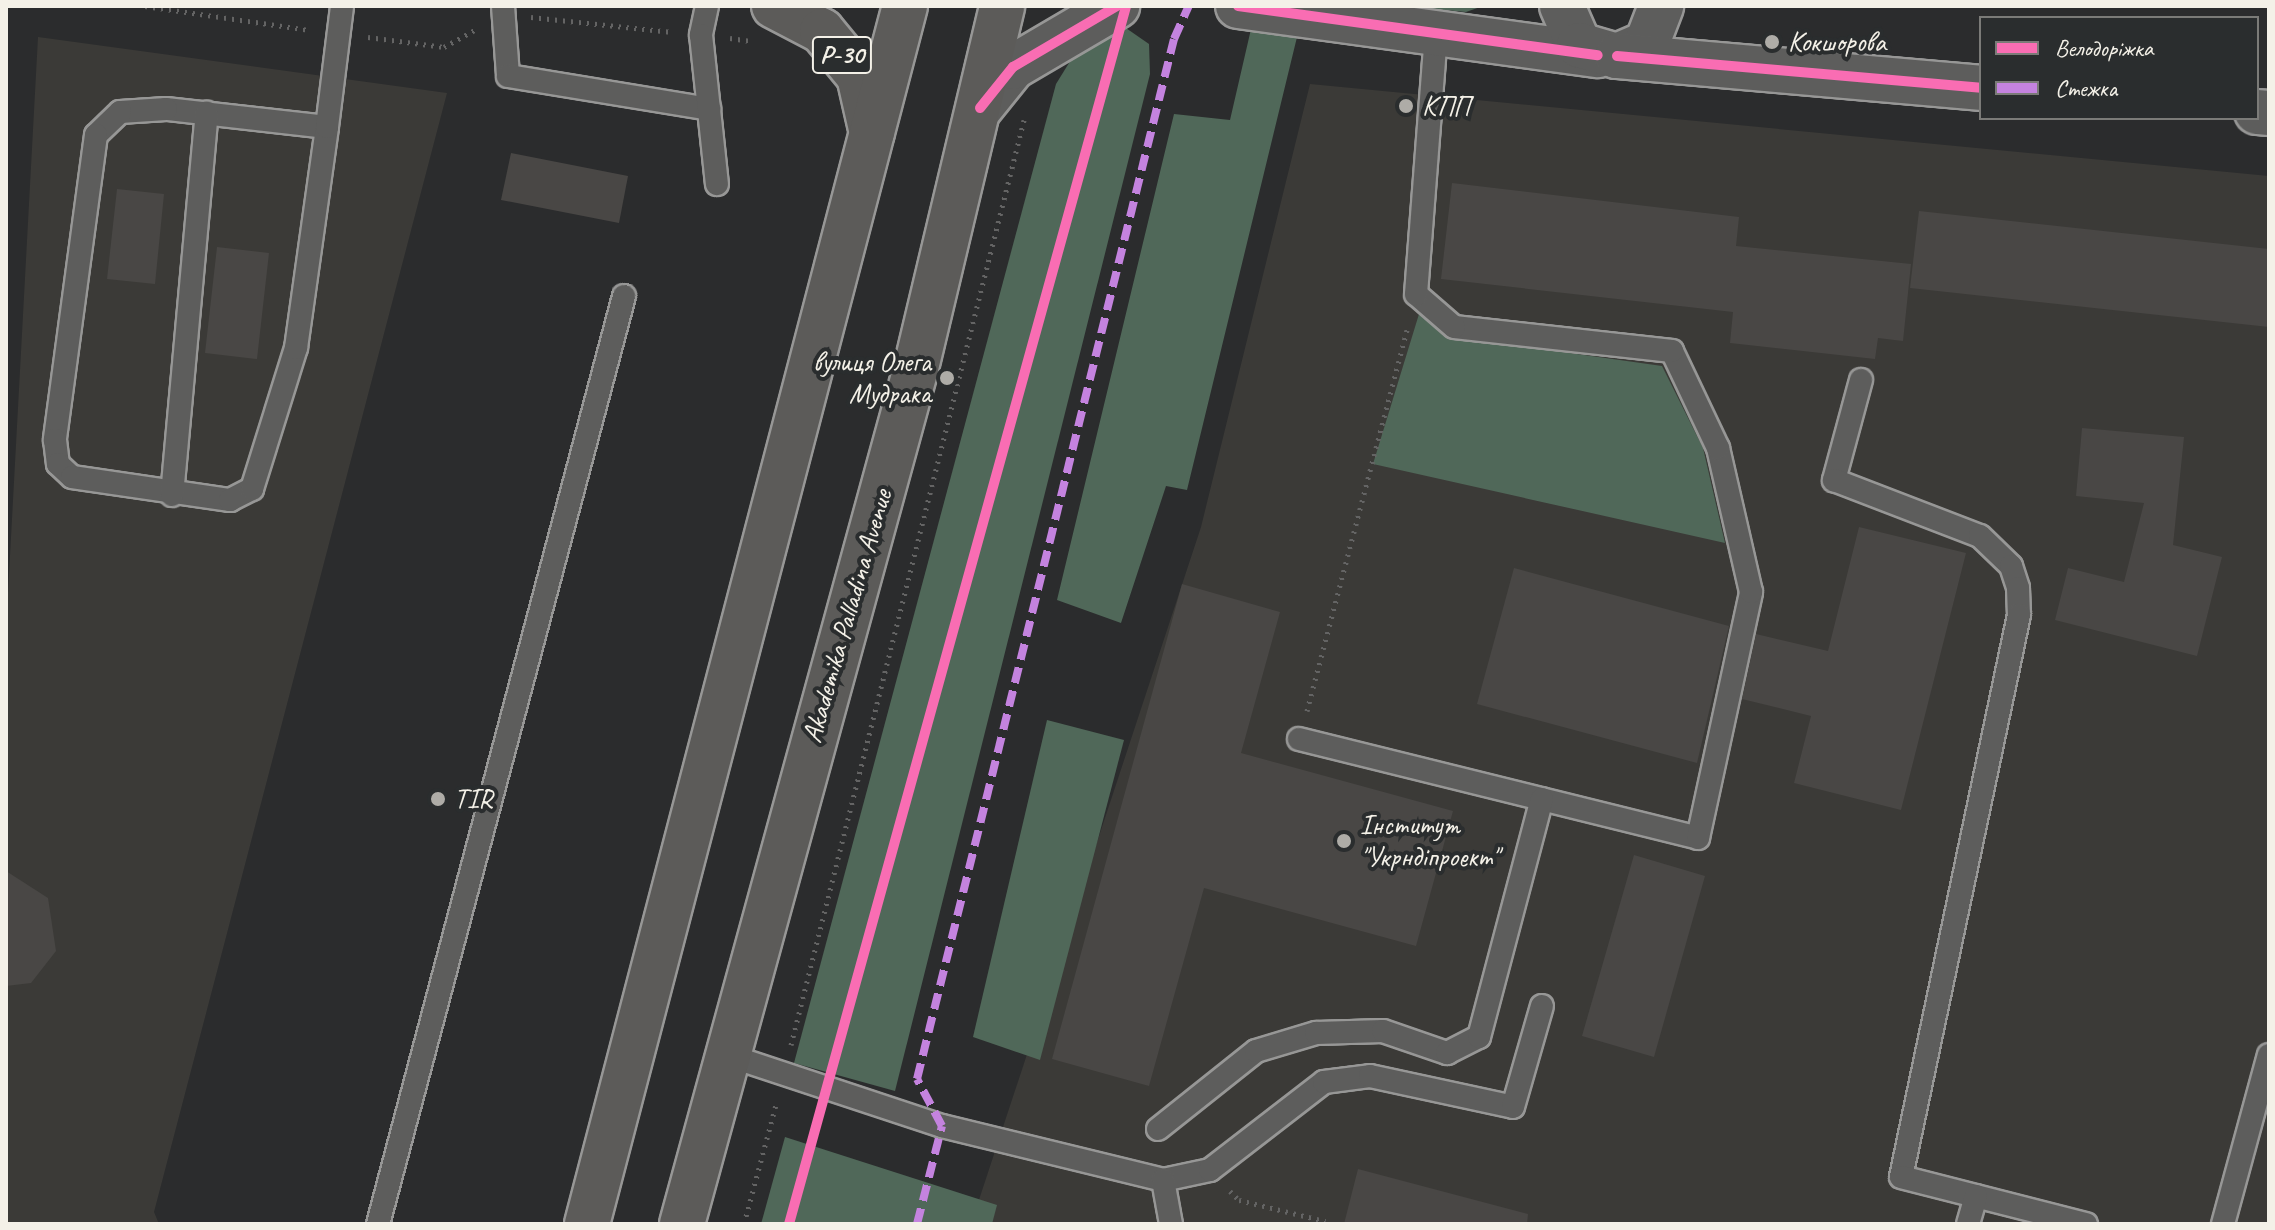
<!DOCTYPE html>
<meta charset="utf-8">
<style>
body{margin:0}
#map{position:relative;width:2275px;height:1230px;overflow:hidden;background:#2b2c2d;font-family:Caveat,sans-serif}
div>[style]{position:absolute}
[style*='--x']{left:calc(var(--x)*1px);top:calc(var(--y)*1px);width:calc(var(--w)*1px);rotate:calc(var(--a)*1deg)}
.built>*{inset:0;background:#3b3a37}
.green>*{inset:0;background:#506859}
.building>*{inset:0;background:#494745}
.path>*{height:5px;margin-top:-2.5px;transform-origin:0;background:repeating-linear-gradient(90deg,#646464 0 2px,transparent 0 8px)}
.roads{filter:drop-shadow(2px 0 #979796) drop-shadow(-2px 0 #979796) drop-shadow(0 2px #979796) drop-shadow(0 -2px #979796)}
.lane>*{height:22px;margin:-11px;padding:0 11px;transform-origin:11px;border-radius:11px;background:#5d5d5c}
.secondary>*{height:44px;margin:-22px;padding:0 22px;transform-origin:22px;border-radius:22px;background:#5d5d5c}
.primary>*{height:44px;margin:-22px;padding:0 22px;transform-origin:22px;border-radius:22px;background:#5c5b59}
.highway>*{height:44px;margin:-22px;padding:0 22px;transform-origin:22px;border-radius:22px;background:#5c5b59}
.quiet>*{height:8px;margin-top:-4px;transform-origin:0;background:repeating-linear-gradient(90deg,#c483df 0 16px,transparent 0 24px)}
.cycleway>*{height:10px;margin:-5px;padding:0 5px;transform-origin:5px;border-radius:5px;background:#f96db3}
.dots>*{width:22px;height:22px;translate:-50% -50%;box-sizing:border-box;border:4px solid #2a2d2e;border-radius:50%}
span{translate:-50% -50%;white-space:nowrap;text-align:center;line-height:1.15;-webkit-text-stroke:8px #2a2d2e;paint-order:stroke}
.shield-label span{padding:2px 6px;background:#2a2d2e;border:2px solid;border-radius:6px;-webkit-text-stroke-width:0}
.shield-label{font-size:26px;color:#f4f1e8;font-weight:700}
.poi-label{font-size:28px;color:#f4f1e8}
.left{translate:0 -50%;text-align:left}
.right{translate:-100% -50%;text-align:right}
.street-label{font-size:28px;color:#f4f1e8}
.frame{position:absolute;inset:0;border:8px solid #f4f1e8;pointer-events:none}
.legend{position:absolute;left:1979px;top:16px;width:280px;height:104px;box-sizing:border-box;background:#2a2d2e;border:2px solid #7b7b78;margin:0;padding:10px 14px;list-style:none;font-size:24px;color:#f4f1e8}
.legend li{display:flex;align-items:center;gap:16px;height:40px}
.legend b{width:40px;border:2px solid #7b7b78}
</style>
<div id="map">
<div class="built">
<div style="clip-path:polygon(38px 37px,447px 93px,154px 1212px,159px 1224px,6px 1224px,6px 630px)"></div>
<div style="clip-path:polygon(1310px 84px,2269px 176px,2269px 1224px,971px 1224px,1201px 527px)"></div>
</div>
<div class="green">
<div style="clip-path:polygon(1403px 6px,1483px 6px,1466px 12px)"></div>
<div style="clip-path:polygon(1123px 26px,1149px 44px,1150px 74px,895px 1091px,794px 1063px,1056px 84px,1077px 50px)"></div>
<div style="clip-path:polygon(1251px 29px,1298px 33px,1187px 490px,1166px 486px,1121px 623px,1057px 600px,1174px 114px,1230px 120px)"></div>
<div style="clip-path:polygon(1419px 314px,1443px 335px,1662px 366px,1703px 448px,1725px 543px,1373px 464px)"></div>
<div style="clip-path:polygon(1047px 720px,1124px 740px,1040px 1060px,973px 1037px)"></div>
<div style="clip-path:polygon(785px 1137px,997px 1205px,992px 1224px,761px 1224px)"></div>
</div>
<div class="building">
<div style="clip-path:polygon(511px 153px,628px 176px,619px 223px,501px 200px)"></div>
<div style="clip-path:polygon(1452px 183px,1739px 217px,1736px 246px,1911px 264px,1903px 341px,1878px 338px,1875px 359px,1730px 343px,1733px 312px,1441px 279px)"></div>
<div style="clip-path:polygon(117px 189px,164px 194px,155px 284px,107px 279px)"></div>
<div style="clip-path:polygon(1919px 211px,2269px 249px,2269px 327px,1910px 288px)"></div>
<div style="clip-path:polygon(217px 247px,269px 253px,257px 359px,205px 353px)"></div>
<div style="clip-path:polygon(2082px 428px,2184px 437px,2173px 545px,2222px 557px,2197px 656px,2055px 620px,2068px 568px,2124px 582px,2144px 503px,2076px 496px)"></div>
<div style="clip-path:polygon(1859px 527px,1966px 553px,1901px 810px,1794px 783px,1811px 716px,1742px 699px,1756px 634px,1828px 651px)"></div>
<div style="clip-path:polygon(1514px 568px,1729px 626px,1697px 763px,1477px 704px)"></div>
<div style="clip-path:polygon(1182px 584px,1280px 612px,1241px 753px,1453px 811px,1416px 946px,1204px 888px,1149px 1086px,1052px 1059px)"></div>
<div style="clip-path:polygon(1634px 855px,1705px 876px,1654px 1057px,1582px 1036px)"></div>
<div style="clip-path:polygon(6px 871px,48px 898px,56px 951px,31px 983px,6px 986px)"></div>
<div style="clip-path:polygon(1358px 1169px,1528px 1214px,1527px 1224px,1344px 1224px)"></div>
</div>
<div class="path">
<div style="--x:145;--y:6;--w:167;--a:8.3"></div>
<div style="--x:531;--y:17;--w:142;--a:6.1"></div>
<div style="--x:368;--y:37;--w:77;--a:7.5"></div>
<div style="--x:444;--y:47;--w:38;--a:-29"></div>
<div style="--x:730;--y:38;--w:21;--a:8"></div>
<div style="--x:1307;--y:711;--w:398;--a:-75.3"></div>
<div style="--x:791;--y:1045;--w:954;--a:-75.86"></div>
<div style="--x:1230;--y:1191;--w:13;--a:45"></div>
<div style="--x:1239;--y:1200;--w:89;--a:13.7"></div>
<div style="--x:744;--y:1224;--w:127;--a:-75"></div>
</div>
<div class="roads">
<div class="lane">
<div style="--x:503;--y:6;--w:70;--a:85.9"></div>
<div style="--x:508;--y:76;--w:204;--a:9.3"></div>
<div style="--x:707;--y:6;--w:30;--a:102"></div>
<div style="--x:701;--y:35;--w:150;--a:83.9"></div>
<div style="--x:327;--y:127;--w:162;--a:-173.6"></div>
<div style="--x:166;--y:109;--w:46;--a:176.3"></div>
<div style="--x:120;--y:112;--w:33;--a:136"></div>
<div style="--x:96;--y:135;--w:308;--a:97.7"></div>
<div style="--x:55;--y:440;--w:24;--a:83"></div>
<div style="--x:58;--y:464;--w:19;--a:43"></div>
<div style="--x:72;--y:477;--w:160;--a:8.3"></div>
<div style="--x:230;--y:500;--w:25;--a:-27"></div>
<div style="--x:252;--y:489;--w:148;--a:-72.7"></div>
<div style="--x:296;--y:348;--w:223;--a:-82"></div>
<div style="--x:327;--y:127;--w:122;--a:-82.9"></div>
<div style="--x:1861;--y:380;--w:104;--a:105.1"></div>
<div style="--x:1834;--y:480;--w:156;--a:21"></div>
<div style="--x:1980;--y:536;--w:43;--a:44.1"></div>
<div style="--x:2011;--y:566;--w:23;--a:72"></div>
<div style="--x:2018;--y:588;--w:27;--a:88"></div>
<div style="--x:2019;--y:615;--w:574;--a:101.86"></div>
<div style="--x:1901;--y:1177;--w:191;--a:14.3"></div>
<div style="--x:172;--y:495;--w:384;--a:-84.8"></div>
<div style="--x:1299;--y:739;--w:411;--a:13.9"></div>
<div style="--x:1698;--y:838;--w:252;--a:-77.8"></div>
<div style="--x:1751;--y:592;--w:148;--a:-102.9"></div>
<div style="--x:1718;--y:448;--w:107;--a:-115.4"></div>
<div style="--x:1672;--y:351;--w:219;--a:-173.7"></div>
<div style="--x:1454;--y:327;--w:50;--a:-139"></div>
<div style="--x:1416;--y:294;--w:260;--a:-85.6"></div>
<div style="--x:724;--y:1054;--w:230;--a:18.3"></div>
<div style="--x:942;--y:1126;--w:228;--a:13.7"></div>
<div style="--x:1163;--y:1180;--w:48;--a:-12"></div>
<div style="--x:1210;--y:1170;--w:144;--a:-37.7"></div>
<div style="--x:1324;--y:1082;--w:46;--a:-7.4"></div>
<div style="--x:1370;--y:1076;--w:146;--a:12.2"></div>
<div style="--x:1513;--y:1107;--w:105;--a:-74"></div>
<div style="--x:1158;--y:1129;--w:125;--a:-38.5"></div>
<div style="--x:1256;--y:1051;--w:63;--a:-16.7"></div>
<div style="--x:1316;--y:1033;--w:67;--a:-1.7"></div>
<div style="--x:1383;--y:1031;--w:68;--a:19"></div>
<div style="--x:1447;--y:1053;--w:36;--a:-27"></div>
<div style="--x:1479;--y:1037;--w:246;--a:-75.2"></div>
<div style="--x:1163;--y:1180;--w:45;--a:79.7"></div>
<div style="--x:378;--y:1224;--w:960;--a:-75.15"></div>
<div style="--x:1968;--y:1224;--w:29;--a:-74"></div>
<div style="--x:2223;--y:1224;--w:175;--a:-74.8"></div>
</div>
<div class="secondary">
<div style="--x:1238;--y:6;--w:363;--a:7.8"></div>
<div style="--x:1562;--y:6;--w:43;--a:66.4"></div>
<div style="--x:1579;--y:45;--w:40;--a:16"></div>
<div style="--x:1617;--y:56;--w:33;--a:-23"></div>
<div style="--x:1647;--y:43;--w:40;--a:-69"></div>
<div style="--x:1617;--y:56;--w:365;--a:5"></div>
<div style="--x:980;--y:108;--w:53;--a:-51.2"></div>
<div style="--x:1013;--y:67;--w:121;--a:-30.4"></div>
<div style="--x:2257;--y:112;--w:12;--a:5"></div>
</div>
<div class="primary">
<div style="--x:774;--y:6;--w:54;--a:27.5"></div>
<div style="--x:822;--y:31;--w:58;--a:50.6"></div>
<div style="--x:859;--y:76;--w:58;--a:77.2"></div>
</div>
<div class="highway">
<div style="--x:587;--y:1224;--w:1259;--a:-75.37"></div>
<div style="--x:682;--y:1224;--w:887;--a:-74.71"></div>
<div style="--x:916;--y:368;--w:372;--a:-76.6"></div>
</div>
</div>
<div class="quiet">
<div style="--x:917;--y:1224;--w:101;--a:-75.7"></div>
<div style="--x:942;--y:1126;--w:53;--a:-118"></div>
<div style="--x:917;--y:1079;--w:1071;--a:-76.12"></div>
<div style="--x:1174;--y:39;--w:36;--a:-66"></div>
</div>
<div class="cycleway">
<div style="--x:1238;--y:6;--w:363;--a:7.8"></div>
<div style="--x:1617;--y:56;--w:365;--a:5"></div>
<div style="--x:980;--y:108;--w:53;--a:-51.2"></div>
<div style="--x:1013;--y:67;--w:121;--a:-30.4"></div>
<div style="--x:789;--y:1224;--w:1264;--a:-74.53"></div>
</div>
<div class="dots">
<div style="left:1772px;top:42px;background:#aeaca7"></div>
<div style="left:1406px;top:106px;background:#aeaca7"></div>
<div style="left:947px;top:378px;background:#aeaca7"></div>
<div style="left:438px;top:799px;background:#aeaca7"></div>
<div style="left:1344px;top:841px;background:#aeaca7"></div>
</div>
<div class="shield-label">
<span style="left:842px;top:55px">Р-30</span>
</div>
<div class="poi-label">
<span class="left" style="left:1788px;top:42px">Кокшорова</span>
<span class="left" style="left:1422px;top:106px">КПП</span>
<span class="right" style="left:931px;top:378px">вулиця Олега<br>Мудрака</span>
<span class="left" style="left:454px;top:799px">TIR</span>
<span class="left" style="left:1360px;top:841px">Інститут<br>"Укрндіпроект"</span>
</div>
<div class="street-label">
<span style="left:847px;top:616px;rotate:-74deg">Akademika Palladina Avenue</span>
</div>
<div class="frame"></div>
<ul class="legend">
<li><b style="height:10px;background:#f96db3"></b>Велодоріжка</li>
<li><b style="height:10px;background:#c483df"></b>Стежка</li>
</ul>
</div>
